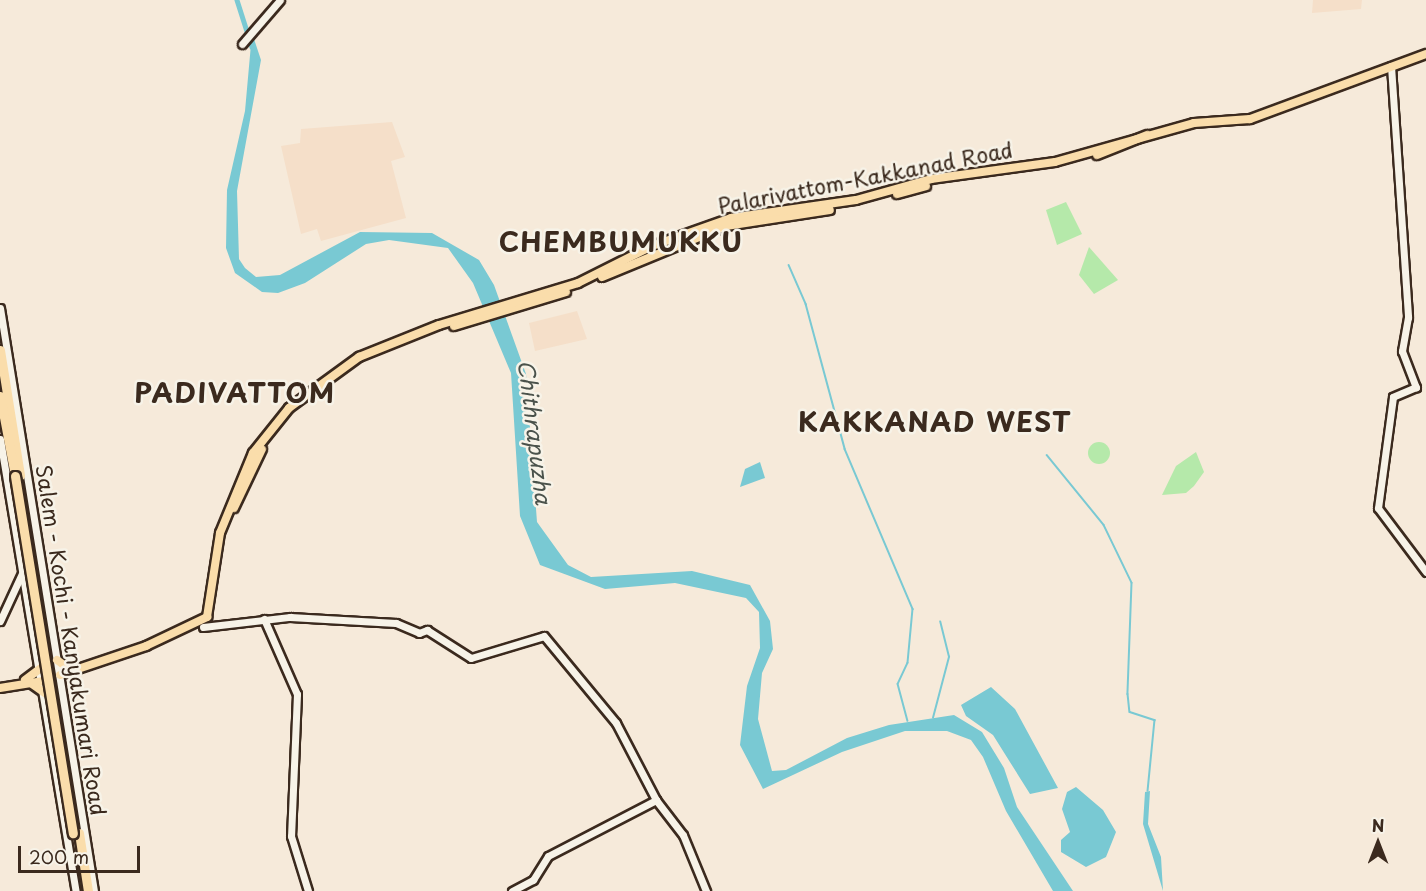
<!DOCTYPE html>
<style>
body{margin:0}
#map{position:relative;width:1426px;height:891px;overflow:hidden;background:#f6eada;font-family:"Playpen Sans",sans-serif}
div>[style]{position:absolute}
[style*='--x']{left:calc(var(--x)*1px);top:calc(var(--y)*1px);width:calc(var(--w)*1px);rotate:calc(var(--a)*1deg)}
.built>*{inset:0;background:#f5dfc9}
.green>*{inset:0;background:#b5e9aa}
.round{border-radius:50%}
.water>*{inset:0;background:#79c9d3}
.stream>*{height:1.5px;margin:-0.75px;padding:0 0.75px;transform-origin:0.75px;border-radius:0.75px;background:#79c9d3}
.canal>*{height:4.5px;margin:-2.25px;padding:0 2.25px;transform-origin:2.25px;border-radius:2.25px;background:#79c9d3}
.roads{filter:drop-shadow(2px 0 #3b2a1e) drop-shadow(-2px 0 #3b2a1e) drop-shadow(0 2px #3b2a1e) drop-shadow(0 -2px #3b2a1e)}
.secondary>*{height:7px;margin:-3.5px;padding:0 3.5px;transform-origin:3.5px;border-radius:3.5px;background:#f7f3e8}
.primary>*{height:8px;margin:-4px;padding:0 4px;transform-origin:4px;border-radius:4px;background:#faddab}
.highway>*{height:9px;margin:-4.5px;padding:0 4.5px;transform-origin:4.5px;border-radius:4.5px;background:#faddab}
.bridges{filter:drop-shadow(2px 0 #3b2a1e) drop-shadow(-2px 0 #3b2a1e) drop-shadow(0 2px #3b2a1e) drop-shadow(0 -2px #3b2a1e)}
.highway-bridge>*{height:9px;margin:-4.5px;padding:0 4.5px;transform-origin:4.5px;border-radius:4.5px;background:#faddab}
span{translate:-50% -50%;white-space:nowrap;text-align:center;line-height:1.15;-webkit-text-stroke:5px #f7f3e8;paint-order:stroke}
.street-label{font-size:21px;color:#3b2a1e}
.water-label{font-size:22px;color:#4a524b;font-style:italic}
.district-label{font-size:27px;color:#3b2a1e;font-weight:700;letter-spacing:1.5px}
.north{position:absolute;left:1348px;top:813px;width:60px;height:60px;-webkit-text-stroke:4px #f7f3e8;paint-order:stroke;rotate:0deg;font-size:16px;font-weight:700;line-height:24px;text-align:center;color:#3b2a1e}
.north::after{content:'';display:block;margin:auto;width:21px;height:27px;background:#3b2a1e;clip-path:polygon(50% 0,100% 100%,50% 72%,0 100%)}
.scale{position:absolute;left:18px;top:846px;width:122px;height:27px;box-sizing:border-box;border:3px solid #3b2a1e;border-top:0;padding-left:8px;font-size:18px;line-height:21px;white-space:nowrap;color:#3b2a1e;-webkit-text-stroke:4px #f7f3e8;paint-order:stroke}
</style>
<div id="map">
<div class="built">
<div style="clip-path:polygon(1313px 0,1362px 0,1361px 9px,1312px 13px)"></div>
<div style="clip-path:polygon(392px 122px,405px 157px,391px 161px,406px 218px,321px 241px,317px 229px,301px 234px,281px 146px,300px 143px,301px 129px)"></div>
<div style="clip-path:polygon(577px 311px,587px 339px,535px 351px,529px 323px)"></div>
</div>
<div class="green">
<div style="clip-path:polygon(1066px 202px,1082px 234px,1057px 245px,1046px 210px)"></div>
<div style="clip-path:polygon(1089px 247px,1118px 280px,1094px 294px,1079px 275px)"></div>
<div class="round" style="left:1088px;top:442px;width:22px;height:22px"></div>
<div style="clip-path:polygon(1196px 452px,1204px 472px,1194px 486px,1186px 493px,1162px 495px,1176px 466px)"></div>
</div>
<div class="water">
<div style="clip-path:polygon(252px 33px,261px 60px,237px 191px,239px 259px,245px 268px,256px 277px,280px 275px,360px 232px,432px 233px,479px 260px,494px 285px,526px 374px,537px 522px,568px 565px,591px 577px,692px 571px,750px 585px,770px 621px,773px 649px,762px 673px,758px 719px,772px 771px,786px 770px,847px 738px,889px 725px,954px 715px,982px 732px,1004px 768px,1017px 807px,1073px 891px,1053px 891px,1006px 811px,983px 757px,971px 740px,947px 731px,905px 731px,842px 752px,763px 789px,740px 745px,747px 686px,760px 648px,759px 612px,746px 598px,675px 583px,605px 589px,540px 565px,520px 516px,511px 373px,473px 283px,448px 248px,389px 240px,366px 244px,305px 283px,278px 293px,262px 292px,235px 273px,226px 248px,227px 190px,245px 111px)"></div>
<div style="clip-path:polygon(760px 462px,765px 478px,740px 487px,745px 469px)"></div>
<div style="clip-path:polygon(991px 687px,1015px 709px,1058px 788px,1030px 794px,993px 735px,966px 716px,961px 705px)"></div>
<div style="clip-path:polygon(1076px 787px,1103px 810px,1116px 832px,1106px 857px,1086px 867px,1061px 852px,1061px 840px,1070px 832px,1062px 809px,1067px 792px)"></div>
<div style="clip-path:polygon(1150px 791px,1148px 824px,1161px 857px,1163px 891px,1143px 824px,1145px 792px)"></div>
</div>
<div class="stream">
<div style="--x:789;--y:265;--w:43;--a:66.4"></div>
<div style="--x:806;--y:304;--w:150;--a:74.9"></div>
<div style="--x:845;--y:449;--w:174;--a:67"></div>
<div style="--x:913;--y:609;--w:54;--a:95.3"></div>
<div style="--x:908;--y:663;--w:23;--a:115"></div>
<div style="--x:898;--y:684;--w:38;--a:75"></div>
<div style="--x:1047;--y:455;--w:90;--a:50.8"></div>
<div style="--x:1104;--y:525;--w:64;--a:64.2"></div>
<div style="--x:1132;--y:583;--w:111;--a:92.1"></div>
<div style="--x:1128;--y:694;--w:18;--a:84"></div>
<div style="--x:1130;--y:712;--w:26;--a:18"></div>
<div style="--x:1155;--y:720;--w:71;--a:95.6"></div>
<div style="--x:933;--y:718;--w:63;--a:-75.3"></div>
<div style="--x:949;--y:657;--w:36;--a:-104"></div>
</div>
<div class="canal">
<div style="--x:237;--y:0;--w:49;--a:72.3"></div>
</div>
<div class="roads">
<div class="secondary">
<div style="--x:242;--y:44;--w:58;--a:-49.2"></div>
<div style="--x:1391;--y:66;--w:252;--a:86.1"></div>
<div style="--x:1408;--y:317;--w:35;--a:100"></div>
<div style="--x:1402;--y:351;--w:39;--a:69"></div>
<div style="--x:1416;--y:387;--w:25;--a:157"></div>
<div style="--x:1393;--y:397;--w:112;--a:97.7"></div>
<div style="--x:1378;--y:508;--w:80;--a:53.1"></div>
<div style="--x:0;--y:308;--w:591;--a:80.84"></div>
<div style="--x:0;--y:439;--w:458;--a:80.5"></div>
<div style="--x:264;--y:619;--w:82;--a:66.3"></div>
<div style="--x:297;--y:694;--w:142;--a:92.4"></div>
<div style="--x:291;--y:836;--w:58;--a:72.8"></div>
<div style="--x:0;--y:621;--w:60;--a:-65.2"></div>
<div style="--x:203;--y:627;--w:88;--a:-6.6"></div>
<div style="--x:290;--y:617;--w:106;--a:3.2"></div>
<div style="--x:396;--y:623;--w:25;--a:23"></div>
<div style="--x:419;--y:633;--w:9;--a:-21"></div>
<div style="--x:427;--y:630;--w:52;--a:32.5"></div>
<div style="--x:471;--y:658;--w:76;--a:-16.8"></div>
<div style="--x:544;--y:636;--w:113;--a:50.4"></div>
<div style="--x:616;--y:723;--w:87;--a:62.5"></div>
<div style="--x:656;--y:800;--w:44;--a:52.4"></div>
<div style="--x:683;--y:835;--w:61;--a:67.7"></div>
<div style="--x:512;--y:891;--w:24;--a:-28"></div>
<div style="--x:533;--y:880;--w:28;--a:-58"></div>
<div style="--x:548;--y:856;--w:122;--a:-27.4"></div>
</div>
<div class="primary">
<div style="--x:1097;--y:155;--w:54;--a:-21.8"></div>
<div style="--x:897;--y:194;--w:30;--a:-15"></div>
<div style="--x:602;--y:277;--w:134;--a:-22.4"></div>
<div style="--x:726;--y:226;--w:105;--a:-8.7"></div>
<div style="--x:454;--y:326;--w:117;--a:-16.9"></div>
<div style="--x:234;--y:508;--w:65;--a:-64.6"></div>
<div style="--x:57;--y:660;--w:19;--a:36"></div>
<div style="--x:60;--y:675;--w:91;--a:-18.6"></div>
<div style="--x:146;--y:646;--w:68;--a:-25.4"></div>
<div style="--x:207;--y:617;--w:85;--a:-81.2"></div>
<div style="--x:220;--y:533;--w:87;--a:-67.6"></div>
<div style="--x:253;--y:453;--w:58;--a:-51.3"></div>
<div style="--x:289;--y:408;--w:87;--a:-36.1"></div>
<div style="--x:359;--y:357;--w:86;--a:-21.8"></div>
<div style="--x:439;--y:325;--w:145;--a:-16.8"></div>
<div style="--x:578;--y:283;--w:83;--a:-26.6"></div>
<div style="--x:652;--y:246;--w:84;--a:-19.5"></div>
<div style="--x:731;--y:218;--w:126;--a:-8.2"></div>
<div style="--x:856;--y:200;--w:78;--a:-15.6"></div>
<div style="--x:931;--y:179;--w:125;--a:-7.8"></div>
<div style="--x:1055;--y:162;--w:144;--a:-15.7"></div>
<div style="--x:1194;--y:123;--w:56;--a:-4.1"></div>
<div style="--x:1250;--y:119;--w:188;--a:-20.3"></div>
<div style="--x:25;--y:680;--w:20;--a:-37"></div>
<div style="--x:32;--y:684;--w:16;--a:35"></div>
<div style="--x:0;--y:688;--w:44;--a:-9.2"></div>
</div>
<div class="highway">
<div style="--x:0;--y:350;--w:127;--a:80.9"></div>
<div style="--x:0;--y:396;--w:75;--a:79.3"></div>
<div style="--x:79;--y:833;--w:59;--a:81.2"></div>
</div>
</div>
<div class="bridges">
<div class="highway-bridge">
<div style="--x:15;--y:476;--w:362;--a:80.8"></div>
</div>
</div>
<div class="street-label">
<span style="left:865px;top:177px;rotate:-11deg">Palarivattom-Kakkanad Road</span>
<span style="left:72px;top:640px;rotate:81deg">Salem - Kochi - Kanyakumari Road</span>
</div>
<div class="water-label">
<span style="left:536px;top:432px;rotate:83deg">Chithrapuzha</span>
</div>
<div class="district-label">
<span style="left:621px;top:241px">CHEMBUMUKKU</span>
<span style="left:235px;top:392px">PADIVATTOM</span>
<span style="left:935px;top:421px">KAKKANAD WEST</span>
</div>
<div class="north">N</div>
<div class="scale">200 m</div>
</div>
